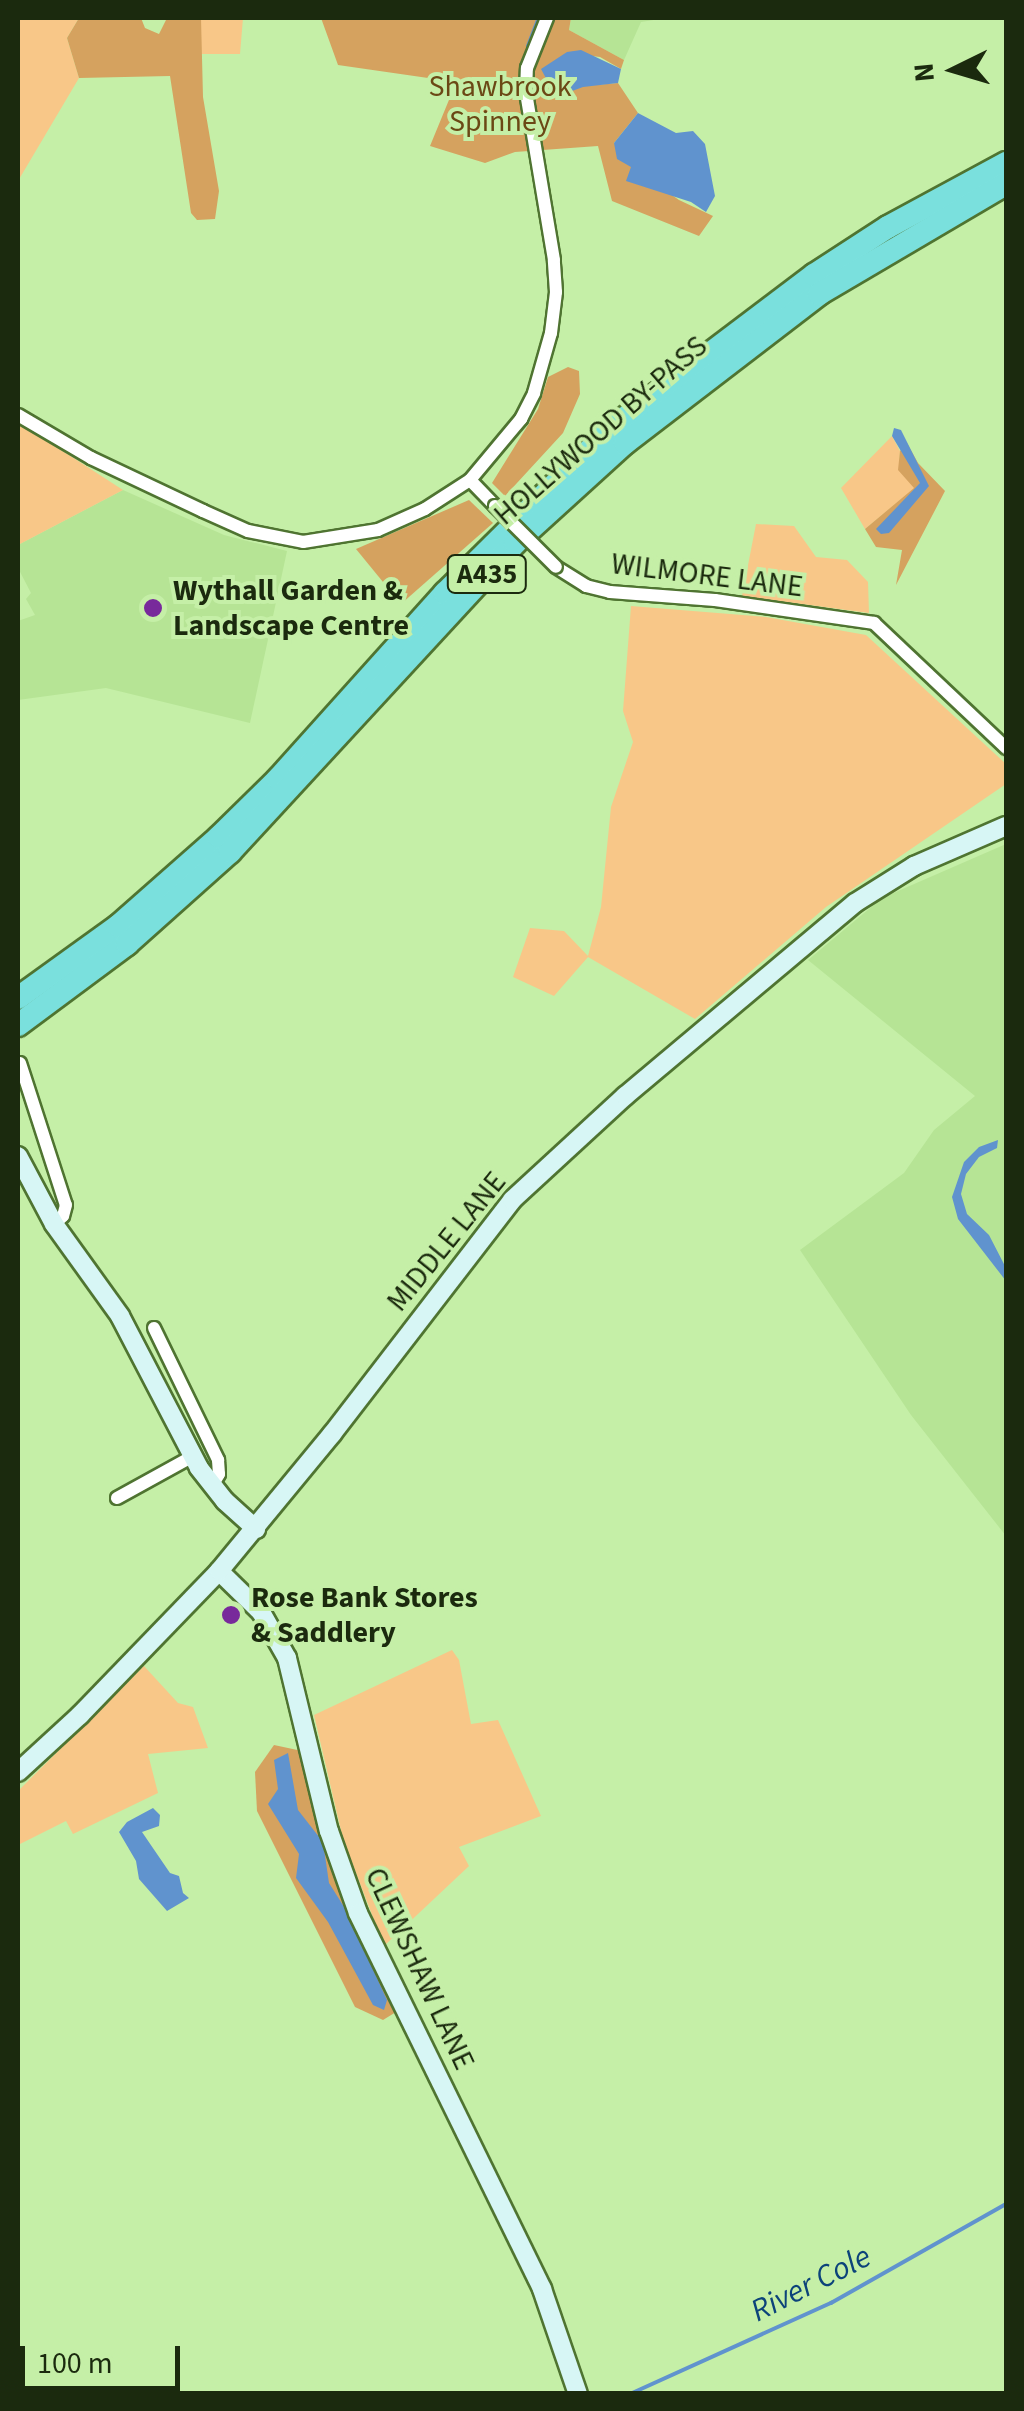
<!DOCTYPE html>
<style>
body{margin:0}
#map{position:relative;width:1024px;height:2411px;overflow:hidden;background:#c5efa7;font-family:"Source Sans 3",sans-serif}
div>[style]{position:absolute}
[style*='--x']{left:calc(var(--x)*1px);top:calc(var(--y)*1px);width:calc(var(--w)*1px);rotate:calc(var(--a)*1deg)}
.built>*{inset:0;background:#b6e495}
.green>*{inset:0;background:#f8c788}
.forest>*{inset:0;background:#d5a25f}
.water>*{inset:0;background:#6093ce}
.stream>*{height:4px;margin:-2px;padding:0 2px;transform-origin:2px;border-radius:2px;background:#6093ce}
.roads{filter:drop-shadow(2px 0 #4f7431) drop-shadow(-2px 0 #4f7431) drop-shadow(0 2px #4f7431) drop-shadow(0 -2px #4f7431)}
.street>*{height:12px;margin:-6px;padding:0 6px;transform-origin:6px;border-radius:6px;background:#fff}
.secondary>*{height:18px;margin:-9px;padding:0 9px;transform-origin:9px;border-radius:9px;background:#d7f6f5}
.highway>*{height:22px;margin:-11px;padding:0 11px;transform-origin:11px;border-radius:11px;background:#7ae0dd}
.bridges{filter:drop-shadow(2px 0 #4f7431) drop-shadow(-2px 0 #4f7431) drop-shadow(0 2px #4f7431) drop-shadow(0 -2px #4f7431)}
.street-bridge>*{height:12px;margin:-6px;padding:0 6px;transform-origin:6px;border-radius:6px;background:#fff}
.dots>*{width:28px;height:28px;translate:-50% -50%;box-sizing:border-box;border:5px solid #c5efa7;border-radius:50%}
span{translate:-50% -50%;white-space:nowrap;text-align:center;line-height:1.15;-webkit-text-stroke:8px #c5efa7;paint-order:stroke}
.shield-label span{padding:2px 8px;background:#c5efa7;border:2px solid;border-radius:8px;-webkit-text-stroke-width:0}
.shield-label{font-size:28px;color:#1b2a0e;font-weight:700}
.park-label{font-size:30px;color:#6b4815}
.street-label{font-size:30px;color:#1b2a0e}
.poi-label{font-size:30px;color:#1b2a0e;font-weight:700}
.left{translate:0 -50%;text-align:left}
.water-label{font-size:32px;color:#0c437a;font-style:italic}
.frame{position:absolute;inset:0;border:20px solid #1b2a0e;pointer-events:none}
.north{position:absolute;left:904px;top:20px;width:100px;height:100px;-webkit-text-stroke:8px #c5efa7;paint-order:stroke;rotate:265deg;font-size:28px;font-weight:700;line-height:40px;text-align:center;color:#1b2a0e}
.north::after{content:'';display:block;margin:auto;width:35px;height:45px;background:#1b2a0e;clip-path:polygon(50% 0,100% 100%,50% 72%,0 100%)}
.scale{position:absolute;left:20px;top:2346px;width:160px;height:45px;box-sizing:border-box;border:5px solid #1b2a0e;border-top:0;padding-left:12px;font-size:30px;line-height:35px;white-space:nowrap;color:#1b2a0e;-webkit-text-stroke:8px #c5efa7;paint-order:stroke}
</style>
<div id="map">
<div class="built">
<div style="clip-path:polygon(571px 18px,666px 18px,641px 22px,624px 60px,569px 30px)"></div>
<div style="clip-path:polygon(123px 490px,224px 535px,287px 551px,250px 723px,106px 688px,18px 700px,18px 621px,35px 615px,26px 599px,31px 593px,18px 568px,18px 545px)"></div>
<div style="clip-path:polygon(1006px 844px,1006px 1536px,911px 1415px,800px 1250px,904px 1173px,934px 1130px,975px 1096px,808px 960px,882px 898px)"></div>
</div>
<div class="green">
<div style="clip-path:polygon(18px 18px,79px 18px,67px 38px,79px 78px,18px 181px)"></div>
<div style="clip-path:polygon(201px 18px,243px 18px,240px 54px,200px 54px)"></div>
<div style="clip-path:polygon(18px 424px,72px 457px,123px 490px,18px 545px)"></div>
<div style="clip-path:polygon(892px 436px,900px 451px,899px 470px,915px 488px,865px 529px,841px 488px)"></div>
<div style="clip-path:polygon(756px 524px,794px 526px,816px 557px,847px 560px,868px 582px,869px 613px,742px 596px)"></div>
<div style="clip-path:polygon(631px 606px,766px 617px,866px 635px,1006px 764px,1006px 784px,826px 907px,695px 1019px,588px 957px,554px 996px,513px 977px,530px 928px,564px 931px,588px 956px,601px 907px,611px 807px,633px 742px,623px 711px)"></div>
<div style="clip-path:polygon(452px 1650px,459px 1660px,471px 1724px,498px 1720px,541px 1816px,459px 1847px,469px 1866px,384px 1946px,343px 1839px,314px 1715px)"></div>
<div style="clip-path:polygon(144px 1666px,178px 1703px,193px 1707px,208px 1748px,148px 1754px,158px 1793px,73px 1834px,66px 1821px,18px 1845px,18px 1791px)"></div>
</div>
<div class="forest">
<div style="clip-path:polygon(79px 18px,141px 18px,145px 28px,159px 34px,167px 18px,201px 18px,203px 97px,219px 191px,215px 219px,197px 220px,191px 213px,170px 76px,79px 78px,67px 38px)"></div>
<div style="clip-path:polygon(321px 18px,571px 18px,569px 30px,624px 60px,621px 69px,600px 57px,567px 53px,556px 63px,557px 96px,583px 86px,618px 83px,638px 113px,614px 143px,632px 167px,679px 200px,713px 216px,699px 236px,612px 201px,598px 146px,515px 152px,485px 163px,430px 146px,451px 95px,435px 79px,338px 65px)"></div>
<div style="clip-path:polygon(568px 367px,579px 371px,580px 394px,563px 433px,505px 496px,492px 483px,538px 409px,548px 377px)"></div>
<div style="clip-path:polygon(907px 443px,918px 463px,945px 491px,896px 585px,902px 550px,876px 547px,865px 529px,914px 488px,898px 470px,900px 451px)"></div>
<div style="clip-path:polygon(469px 500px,493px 523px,401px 604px,356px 549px)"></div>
<div style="clip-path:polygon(274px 1745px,302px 1751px,396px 2012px,383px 2020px,355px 2007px,257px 1811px,255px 1772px)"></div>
</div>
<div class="water">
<div style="clip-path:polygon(581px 50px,621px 69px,618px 83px,583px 87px,556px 97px,541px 69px,567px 52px)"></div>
<div style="clip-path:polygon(638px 113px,676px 133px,693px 131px,705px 144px,715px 196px,706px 212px,691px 202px,626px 181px,631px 167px,617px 159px,614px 143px)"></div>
<div style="clip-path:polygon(894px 428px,901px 430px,929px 486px,889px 533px,881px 534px,876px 529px,920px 483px,892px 436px)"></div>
<div style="clip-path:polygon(998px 1140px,997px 1148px,979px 1157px,966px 1174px,961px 1194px,967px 1214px,989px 1235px,1006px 1268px,1006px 1281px,958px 1219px,952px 1197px,964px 1162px,979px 1147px)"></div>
<div style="clip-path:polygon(288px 1753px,298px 1810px,323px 1842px,329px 1883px,346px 1910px,387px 2000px,384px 2010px,373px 2005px,328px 1922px,296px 1878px,299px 1854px,268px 1804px,278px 1789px,274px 1760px)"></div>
<div style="clip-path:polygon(153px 1808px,160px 1815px,159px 1826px,142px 1832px,170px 1873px,179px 1876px,183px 1893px,189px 1898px,167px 1911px,139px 1879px,136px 1861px,119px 1832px,127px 1822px)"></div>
</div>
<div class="stream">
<div style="--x:528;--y:46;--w:30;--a:-69"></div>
<div style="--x:630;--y:2394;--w:221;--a:-24.4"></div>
<div style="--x:831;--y:2303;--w:201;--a:-29.5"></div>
</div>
<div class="roads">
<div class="street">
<div style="--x:18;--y:415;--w:85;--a:30.5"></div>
<div style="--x:91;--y:458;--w:124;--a:25.3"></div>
<div style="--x:203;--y:511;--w:49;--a:24"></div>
<div style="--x:248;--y:531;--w:56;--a:11.3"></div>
<div style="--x:303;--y:542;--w:76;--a:-9.1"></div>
<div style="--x:378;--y:530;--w:51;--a:-24.1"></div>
<div style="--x:425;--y:509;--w:54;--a:-32.8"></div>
<div style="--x:470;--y:480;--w:80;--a:-50.1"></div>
<div style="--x:521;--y:419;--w:29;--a:-63"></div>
<div style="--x:534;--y:393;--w:62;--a:-74.2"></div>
<div style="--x:551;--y:333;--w:41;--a:-83"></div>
<div style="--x:556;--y:292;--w:32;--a:-94"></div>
<div style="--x:554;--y:260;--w:169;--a:-99.5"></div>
<div style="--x:526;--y:93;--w:25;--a:-88"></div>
<div style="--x:527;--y:68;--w:54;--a:-68.2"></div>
<div style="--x:470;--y:480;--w:36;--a:46"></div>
<div style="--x:556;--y:567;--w:36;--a:32"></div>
<div style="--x:586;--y:586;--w:25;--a:14"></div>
<div style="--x:610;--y:592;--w:105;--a:4.4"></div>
<div style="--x:715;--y:600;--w:161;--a:8.2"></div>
<div style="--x:874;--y:623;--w:182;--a:43.4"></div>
<div style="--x:20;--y:1063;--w:149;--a:72.1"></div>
<div style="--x:66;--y:1205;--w:11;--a:105"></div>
<div style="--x:63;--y:1216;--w:12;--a:138"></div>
<div style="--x:154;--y:1328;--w:147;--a:64.1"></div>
<div style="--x:218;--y:1460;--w:14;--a:86"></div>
<div style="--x:219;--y:1474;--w:14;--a:120"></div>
<div style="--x:117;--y:1498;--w:87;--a:-28.9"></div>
</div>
<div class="secondary">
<div style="--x:18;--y:1156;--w:77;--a:62.1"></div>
<div style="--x:54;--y:1224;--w:113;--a:54.3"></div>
<div style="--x:120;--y:1316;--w:171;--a:62.5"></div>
<div style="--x:199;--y:1468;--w:42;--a:51.8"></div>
<div style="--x:225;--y:1501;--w:42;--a:42.1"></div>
<div style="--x:219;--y:1571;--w:59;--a:44.3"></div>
<div style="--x:261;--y:1612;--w:53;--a:60.5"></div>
<div style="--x:287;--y:1658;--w:178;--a:76.4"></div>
<div style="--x:329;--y:1831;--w:87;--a:70.5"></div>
<div style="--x:358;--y:1913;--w:419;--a:63.9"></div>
<div style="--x:542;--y:2289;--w:111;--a:71.1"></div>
<div style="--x:18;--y:1772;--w:84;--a:-42.6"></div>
<div style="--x:80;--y:1715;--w:200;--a:-46"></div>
<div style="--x:219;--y:1571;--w:178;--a:-50.5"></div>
<div style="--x:332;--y:1434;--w:295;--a:-52.4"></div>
<div style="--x:512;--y:1200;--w:154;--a:-42.6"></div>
<div style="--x:625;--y:1096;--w:300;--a:-40"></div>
<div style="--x:855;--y:903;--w:70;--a:-32.1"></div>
<div style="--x:914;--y:866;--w:100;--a:-23.5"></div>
</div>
<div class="highway">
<div style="--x:18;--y:998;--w:123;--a:-35.8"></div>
<div style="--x:118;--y:926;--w:135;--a:-41.4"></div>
<div style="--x:219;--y:837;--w:83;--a:-44.5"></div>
<div style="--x:278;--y:779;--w:250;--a:-48.1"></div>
<div style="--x:445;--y:593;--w:236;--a:-44.7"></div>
<div style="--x:613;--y:427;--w:252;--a:-37.1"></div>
<div style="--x:814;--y:275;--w:88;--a:-33"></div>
<div style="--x:888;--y:227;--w:134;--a:-28.5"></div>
<div style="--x:18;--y:1025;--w:136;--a:-36.6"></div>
<div style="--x:127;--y:944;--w:138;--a:-41.8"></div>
<div style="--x:230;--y:852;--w:420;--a:-47.3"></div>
<div style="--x:515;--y:543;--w:149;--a:-42.3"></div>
<div style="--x:625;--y:443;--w:245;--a:-37.5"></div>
<div style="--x:819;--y:294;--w:217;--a:-30.5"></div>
</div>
</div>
<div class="bridges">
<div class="street-bridge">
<div style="--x:495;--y:506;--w:86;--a:45"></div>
</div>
</div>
<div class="dots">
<div style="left:153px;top:608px;background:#782a9b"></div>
<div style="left:231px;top:1615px;background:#782a9b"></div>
</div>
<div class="shield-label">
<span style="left:487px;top:574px">A435</span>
</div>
<div class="park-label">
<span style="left:500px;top:104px">Shawbrook<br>Spinney</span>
</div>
<div class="street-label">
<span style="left:601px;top:431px;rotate:-41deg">HOLLYWOOD BY-PASS</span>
<span style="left:707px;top:576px;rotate:7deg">WILMORE LANE</span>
<span style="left:447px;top:1242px;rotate:-51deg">MIDDLE LANE</span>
<span style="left:419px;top:1969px;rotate:65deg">CLEWSHAW LANE</span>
</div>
<div class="poi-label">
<span class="left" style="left:173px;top:608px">Wythall Garden &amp;<br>Landscape Centre</span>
<span class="left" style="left:251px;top:1615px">Rose Bank Stores<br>&amp; Saddlery</span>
</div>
<div class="water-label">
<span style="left:811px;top:2284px;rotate:-27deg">River Cole</span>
</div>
<div class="frame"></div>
<div class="north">N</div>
<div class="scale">100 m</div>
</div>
